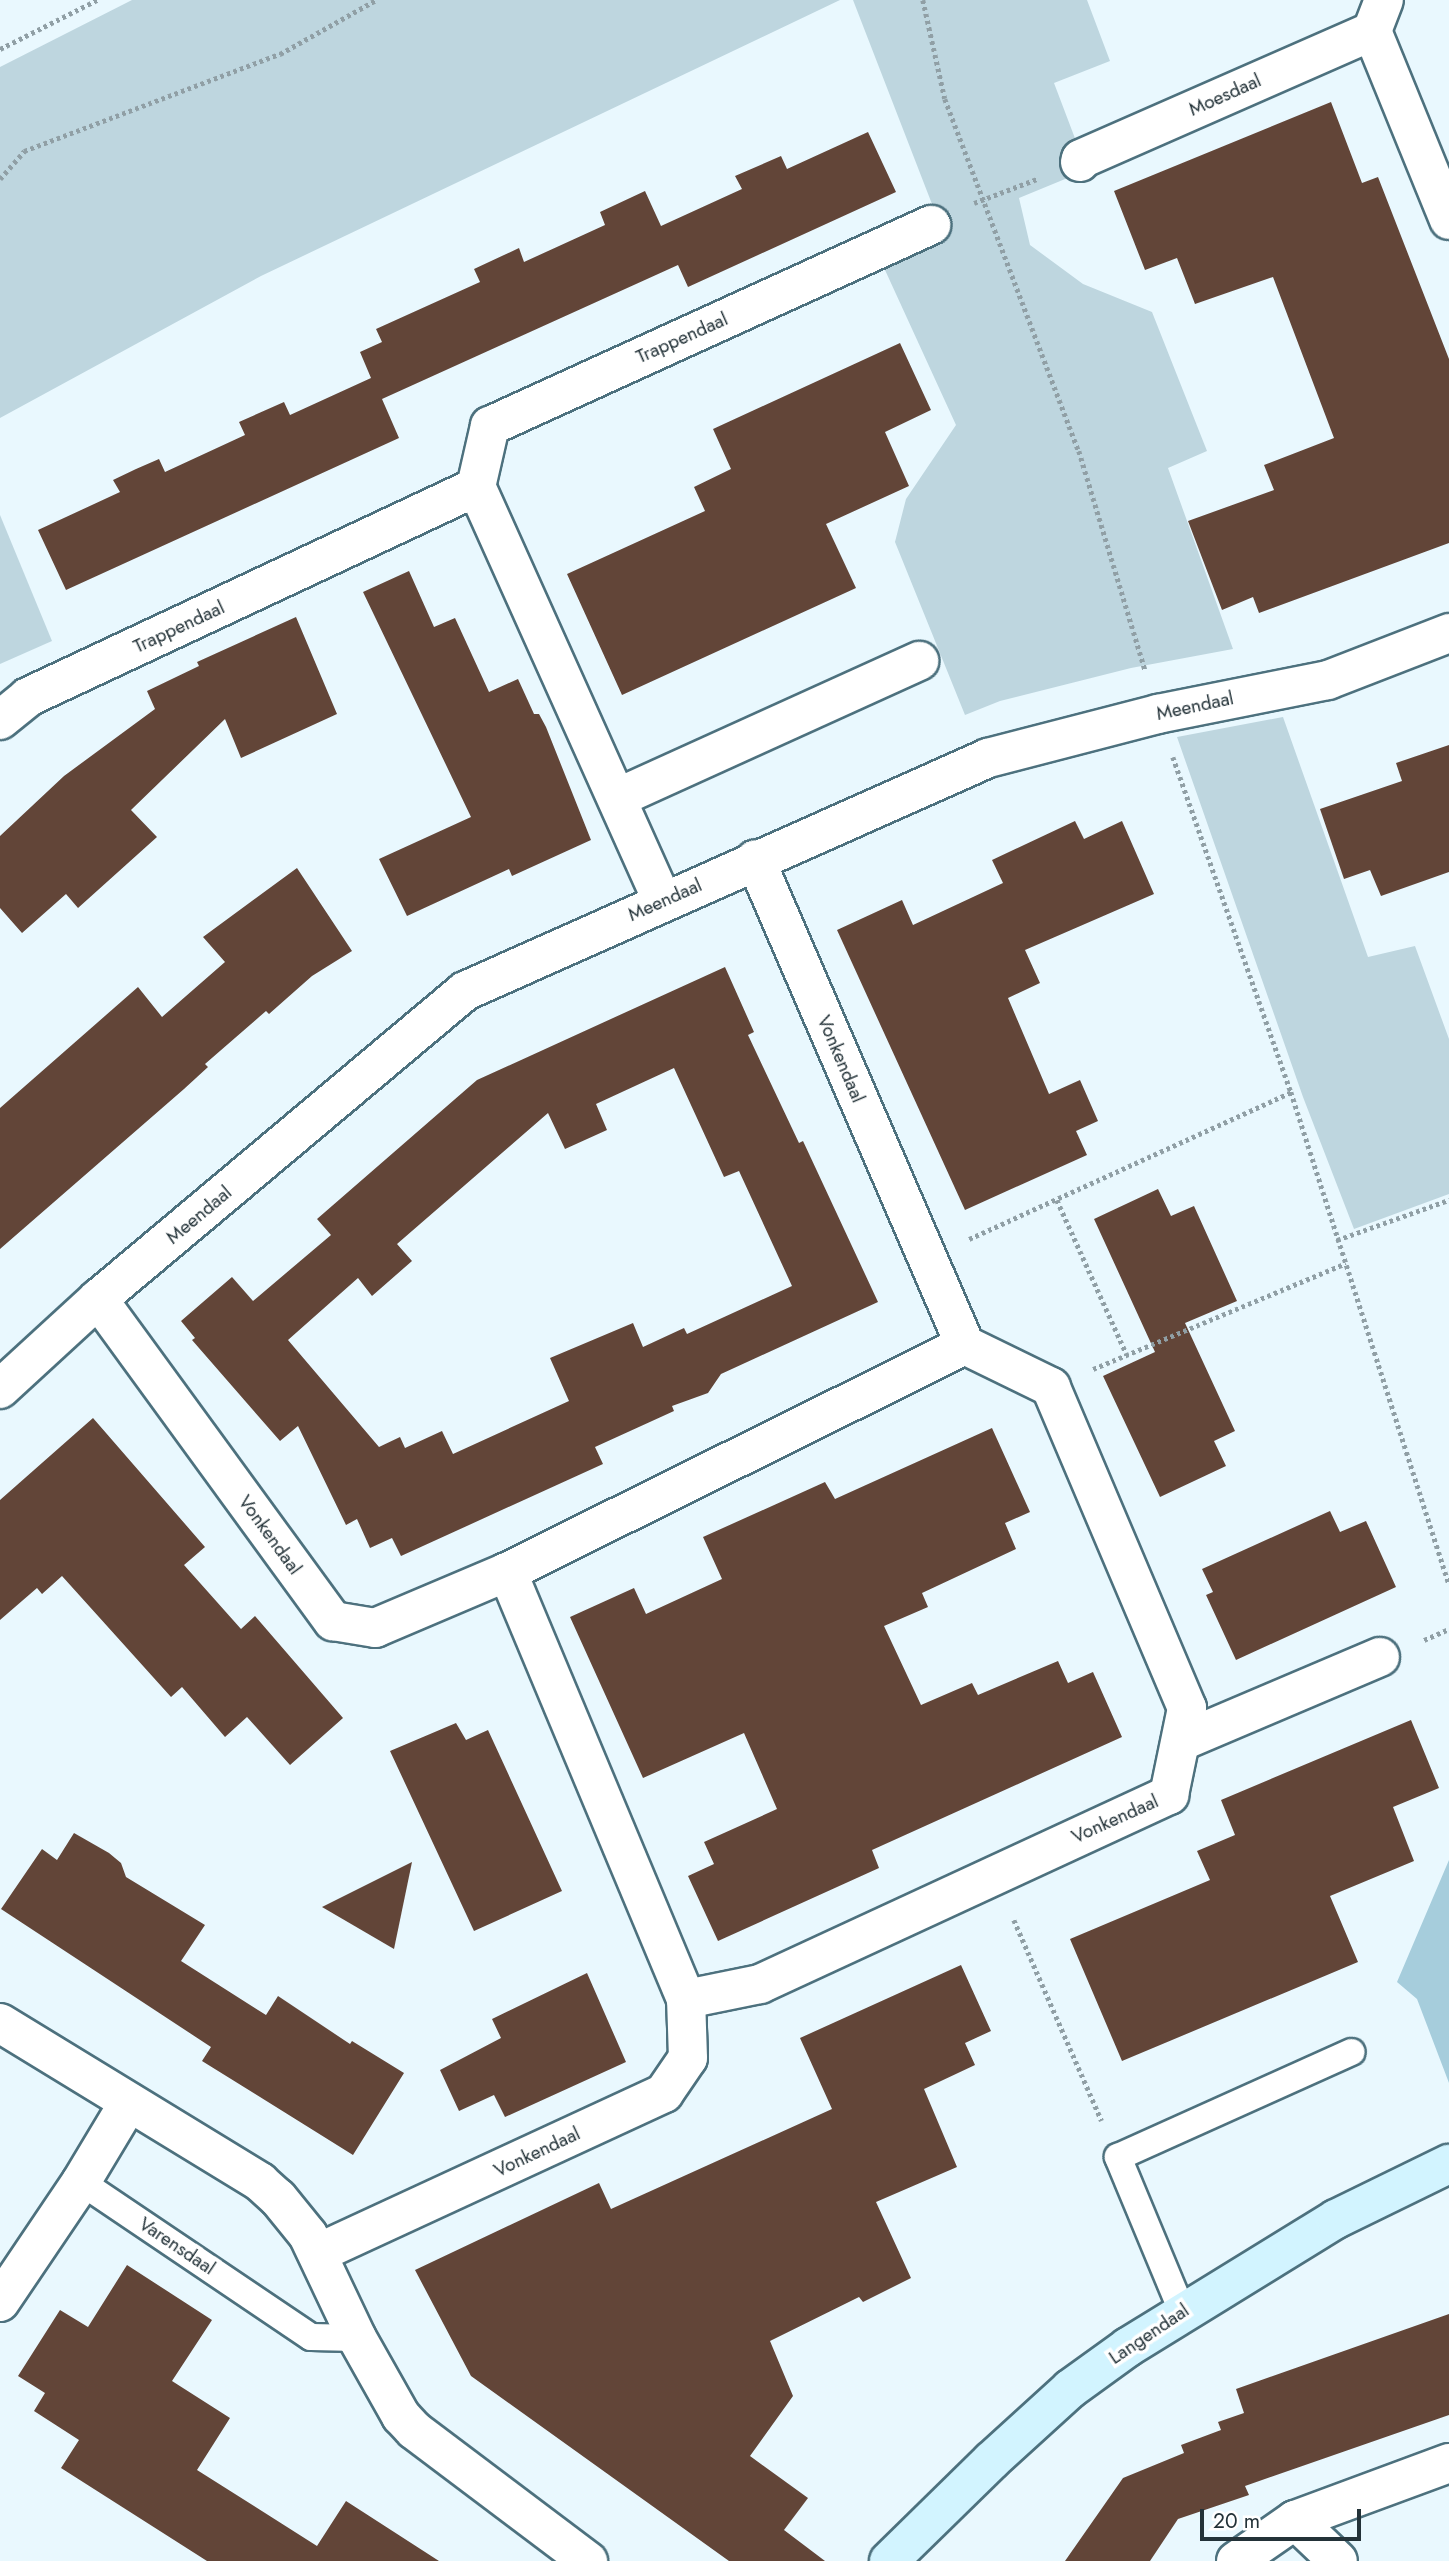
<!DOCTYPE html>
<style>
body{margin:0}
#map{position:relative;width:1449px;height:2561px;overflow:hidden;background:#e9f8fe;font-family:Jost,sans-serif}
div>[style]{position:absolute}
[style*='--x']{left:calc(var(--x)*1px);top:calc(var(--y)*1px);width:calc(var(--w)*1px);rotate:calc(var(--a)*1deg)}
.green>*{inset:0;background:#bed6df}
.forest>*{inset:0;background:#a6cddc}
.building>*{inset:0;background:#624538}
.path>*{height:4.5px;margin-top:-2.25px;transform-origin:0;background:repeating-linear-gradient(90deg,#909fa5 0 3.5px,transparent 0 7px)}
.roads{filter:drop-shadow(2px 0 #4d717e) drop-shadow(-2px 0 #4d717e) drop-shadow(0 2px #4d717e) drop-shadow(0 -2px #4d717e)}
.lane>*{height:26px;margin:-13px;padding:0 13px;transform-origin:13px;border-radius:13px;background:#fff}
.street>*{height:38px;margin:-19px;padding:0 19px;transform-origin:19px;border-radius:19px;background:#fff}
.secondary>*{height:38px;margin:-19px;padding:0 19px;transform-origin:19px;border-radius:19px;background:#d2f4ff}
span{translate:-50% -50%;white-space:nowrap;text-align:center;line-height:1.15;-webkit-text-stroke:7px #fff;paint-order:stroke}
.street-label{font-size:19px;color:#233238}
.scale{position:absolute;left:1200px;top:2509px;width:161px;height:32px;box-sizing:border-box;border:4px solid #233238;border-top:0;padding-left:9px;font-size:21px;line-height:24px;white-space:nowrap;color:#233238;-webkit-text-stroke:5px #fff;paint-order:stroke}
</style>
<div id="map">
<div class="green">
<div style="clip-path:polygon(132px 0,840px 0,261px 276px,0 418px,0 67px)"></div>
<div style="clip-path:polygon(853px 0,1087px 0,1110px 61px,1054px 83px,1087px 170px,1019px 198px,1030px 245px,1083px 284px,1152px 312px,1207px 451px,1168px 468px,1233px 649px,1131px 668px,1000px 701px,965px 715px,895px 542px,906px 499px,956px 425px,874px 246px,937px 217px)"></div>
<div style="clip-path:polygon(0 515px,52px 641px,0 664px)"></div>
<div style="clip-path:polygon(1283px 717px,1368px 957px,1415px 946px,1449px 1039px,1449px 1194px,1354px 1229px,1303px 1097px,1177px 737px)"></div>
</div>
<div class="forest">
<div style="clip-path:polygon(1449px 1860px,1449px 2083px,1417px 1999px,1397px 1982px)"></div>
</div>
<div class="building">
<div style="clip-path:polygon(1331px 102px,1362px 183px,1378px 177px,1449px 359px,1449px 543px,1259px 613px,1253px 597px,1222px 610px,1188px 521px,1274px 490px,1264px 465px,1334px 438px,1273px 277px,1195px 304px,1177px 258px,1145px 270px,1114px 191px)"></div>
<div style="clip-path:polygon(868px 132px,896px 192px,688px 287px,678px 265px,382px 399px,399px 438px,66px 590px,38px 530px,120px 492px,113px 480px,136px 469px,159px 459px,165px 472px,245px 435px,239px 422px,284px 402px,290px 415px,371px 378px,360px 352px,382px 342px,376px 329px,480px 282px,474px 269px,519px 248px,524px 262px,605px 225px,600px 212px,645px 191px,661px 226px,742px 189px,735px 176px,781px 156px,787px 169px)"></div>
<div style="clip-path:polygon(900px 343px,931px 410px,885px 432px,909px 486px,826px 524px,856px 588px,622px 695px,567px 574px,705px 511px,694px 487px,731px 469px,713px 429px)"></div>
<div style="clip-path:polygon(409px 571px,434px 627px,455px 618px,489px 692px,518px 679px,534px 714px,539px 714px,546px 727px,591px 840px,512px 876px,509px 869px,407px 916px,379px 859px,471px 817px,363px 592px)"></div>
<div style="clip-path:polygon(296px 617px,337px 714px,241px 758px,225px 719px,131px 810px,157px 837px,78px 908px,66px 894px,22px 933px,0 908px,0 836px,64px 776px,155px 709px,147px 691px,199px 666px,197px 662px)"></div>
<div style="clip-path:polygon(1449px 745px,1449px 872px,1381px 896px,1370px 870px,1344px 879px,1320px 809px,1402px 781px,1396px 763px)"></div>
<div style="clip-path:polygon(1075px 821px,1084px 839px,1122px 821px,1154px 894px,1025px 950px,1040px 983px,1008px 998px,1049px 1094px,1080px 1080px,1098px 1121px,1076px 1131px,1087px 1155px,965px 1210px,837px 930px,902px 900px,913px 925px,1003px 883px,992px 860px)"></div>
<div style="clip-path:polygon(297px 868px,352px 951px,312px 976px,269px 1014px,266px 1011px,205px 1064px,208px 1067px,184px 1089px,0 1249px,0 1108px,138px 987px,162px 1017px,225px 962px,203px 937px)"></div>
<div style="clip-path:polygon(evenodd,725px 967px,754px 1032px,748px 1035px,799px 1143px,803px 1141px,878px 1302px,721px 1374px,708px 1393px,672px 1406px,674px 1411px,595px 1447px,603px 1464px,401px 1556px,392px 1538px,370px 1548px,357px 1519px,346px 1525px,298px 1426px,280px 1441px,192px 1340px,195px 1338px,181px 1321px,232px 1277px,253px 1301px,331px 1235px,317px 1219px,477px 1080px,725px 967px,674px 1068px,724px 1177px,739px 1171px,792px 1286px,687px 1334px,684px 1328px,643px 1347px,633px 1323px,550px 1358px,569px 1401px,453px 1454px,442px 1431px,405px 1448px,400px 1437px,379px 1447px,288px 1340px,358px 1278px,372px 1296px,412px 1261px,397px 1244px,548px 1113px,565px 1149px,607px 1130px,596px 1104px,674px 1068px)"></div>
<div style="clip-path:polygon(1158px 1189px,1171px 1216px,1194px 1206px,1237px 1301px,1185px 1323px,1235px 1431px,1214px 1441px,1226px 1466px,1160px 1497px,1103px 1376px,1155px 1352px,1094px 1219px)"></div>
<div style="clip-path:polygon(93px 1418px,205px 1547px,184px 1565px,241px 1629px,255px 1616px,343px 1718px,290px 1765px,247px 1717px,225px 1737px,182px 1687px,171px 1697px,62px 1576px,42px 1594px,37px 1588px,0 1620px,0 1500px)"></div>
<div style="clip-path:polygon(992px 1428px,1030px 1512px,1005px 1523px,1016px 1549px,922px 1593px,928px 1607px,884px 1626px,921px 1705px,972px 1683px,978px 1695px,1058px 1661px,1068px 1683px,1093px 1672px,1122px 1737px,872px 1850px,879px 1868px,718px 1941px,688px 1876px,714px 1864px,704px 1842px,777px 1809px,744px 1733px,643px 1778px,570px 1617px,634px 1588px,646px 1614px,722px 1579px,703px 1537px,825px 1482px,835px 1499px)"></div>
<div style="clip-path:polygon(1330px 1511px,1340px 1532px,1366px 1521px,1396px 1587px,1236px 1660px,1206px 1595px,1213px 1592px,1202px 1569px)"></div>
<div style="clip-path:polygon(1411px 1720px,1439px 1788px,1393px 1807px,1414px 1861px,1330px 1896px,1358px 1962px,1122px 2061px,1070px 1939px,1210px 1880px,1197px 1851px,1235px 1835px,1221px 1800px)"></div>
<div style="clip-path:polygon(456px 1723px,466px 1740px,488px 1730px,562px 1891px,474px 1931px,390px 1751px)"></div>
<div style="clip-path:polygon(74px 1833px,109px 1853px,121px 1863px,126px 1877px,205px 1925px,181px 1961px,266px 2015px,278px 1996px,350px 2044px,352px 2041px,404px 2073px,353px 2155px,202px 2061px,211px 2047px,1px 1909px,42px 1849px,57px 1860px)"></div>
<div style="clip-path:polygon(412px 1862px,394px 1949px,322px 1907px)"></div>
<div style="clip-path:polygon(961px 1965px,991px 2031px,965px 2043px,975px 2065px,924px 2089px,957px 2167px,876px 2202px,911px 2278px,863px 2302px,859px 2297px,770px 2341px,793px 2396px,750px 2456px,808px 2498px,784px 2530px,825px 2561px,729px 2561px,471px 2376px,415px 2270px,599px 2183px,611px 2209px,832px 2109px,800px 2038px)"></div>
<div style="clip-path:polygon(587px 1973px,626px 2062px,505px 2117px,494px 2095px,459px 2111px,440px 2070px,501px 2038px,492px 2019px)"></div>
<div style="clip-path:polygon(127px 2265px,212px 2320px,172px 2381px,230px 2418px,197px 2470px,317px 2546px,346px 2501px,439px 2561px,207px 2561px,61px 2468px,79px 2440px,34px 2411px,45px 2393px,18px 2376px,60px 2310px,88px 2327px)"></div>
<div style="clip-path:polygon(1449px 2314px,1449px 2415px,1245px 2486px,1249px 2495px,1178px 2519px,1150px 2561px,1065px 2561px,1123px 2478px,1184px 2453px,1181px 2445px,1221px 2430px,1218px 2422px,1244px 2413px,1236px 2389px)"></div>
</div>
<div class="path">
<div style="--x:923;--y:0;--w:101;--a:77.5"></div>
<div style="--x:945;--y:99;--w:377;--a:69.2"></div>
<div style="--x:1079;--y:451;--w:228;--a:73.2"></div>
<div style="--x:0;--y:49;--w:109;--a:-26.8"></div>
<div style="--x:0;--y:179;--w:37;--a:-49"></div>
<div style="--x:24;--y:151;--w:274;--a:-20.8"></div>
<div style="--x:280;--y:54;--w:110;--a:-29.4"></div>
<div style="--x:974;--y:203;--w:67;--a:-20.9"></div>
<div style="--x:1173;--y:757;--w:355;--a:70.6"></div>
<div style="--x:1291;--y:1092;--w:517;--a:72.2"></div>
<div style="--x:1057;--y:1200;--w:170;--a:65.7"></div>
<div style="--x:969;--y:1239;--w:354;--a:-24.5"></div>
<div style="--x:1337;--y:1240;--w:119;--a:-19.7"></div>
<div style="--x:1093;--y:1369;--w:274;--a:-22.7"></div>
<div style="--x:1424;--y:1640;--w:27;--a:-24"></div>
<div style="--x:1014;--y:1920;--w:219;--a:66.4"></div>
</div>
<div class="roads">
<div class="lane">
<div style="--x:81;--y:2182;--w:277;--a:34"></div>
<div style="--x:311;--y:2337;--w:46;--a:1.2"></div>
<div style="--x:1182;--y:2311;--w:167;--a:-112.6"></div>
<div style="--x:1118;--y:2157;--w:256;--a:-24.2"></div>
</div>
<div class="street">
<div style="--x:1372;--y:31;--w:204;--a:67.8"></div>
<div style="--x:1080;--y:162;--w:3;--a:-72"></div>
<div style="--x:1081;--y:159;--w:318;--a:-23.7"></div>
<div style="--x:1372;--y:31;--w:33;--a:-69"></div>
<div style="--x:0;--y:720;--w:36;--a:-39"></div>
<div style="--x:28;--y:697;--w:495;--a:-25.1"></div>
<div style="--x:617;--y:798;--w:332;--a:-24.4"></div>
<div style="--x:662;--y:900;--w:453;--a:-114.2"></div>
<div style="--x:476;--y:487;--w:63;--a:-77.1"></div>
<div style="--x:490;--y:426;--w:485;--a:-24.5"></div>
<div style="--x:98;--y:1299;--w:399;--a:53.9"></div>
<div style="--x:333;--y:1621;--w:43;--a:9.5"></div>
<div style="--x:375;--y:1628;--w:143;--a:-23"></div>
<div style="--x:507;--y:1572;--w:511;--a:-26.36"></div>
<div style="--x:0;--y:1389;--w:133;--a:-42.6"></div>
<div style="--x:98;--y:1299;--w:479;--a:-40"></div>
<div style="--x:465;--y:991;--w:573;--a:-24.01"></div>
<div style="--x:988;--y:758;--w:176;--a:-14.5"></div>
<div style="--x:1158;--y:714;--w:173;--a:-11.3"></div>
<div style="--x:1328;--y:680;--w:130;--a:-21.2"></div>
<div style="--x:1182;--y:1741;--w:215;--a:-23"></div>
<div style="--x:686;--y:1999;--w:76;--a:-11.5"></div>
<div style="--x:760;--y:1984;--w:451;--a:-24.8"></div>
<div style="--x:1169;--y:1795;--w:89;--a:-78.3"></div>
<div style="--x:1187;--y:1708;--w:349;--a:-113"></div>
<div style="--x:1051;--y:1387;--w:96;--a:-154"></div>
<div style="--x:965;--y:1345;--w:529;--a:-113.37"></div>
<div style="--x:0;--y:2023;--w:305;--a:31.4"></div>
<div style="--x:260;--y:2182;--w:24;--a:42"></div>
<div style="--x:278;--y:2198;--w:48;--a:51"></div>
<div style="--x:308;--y:2235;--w:114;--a:64.6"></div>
<div style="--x:357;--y:2338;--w:90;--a:60.6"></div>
<div style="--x:401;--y:2416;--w:19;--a:47"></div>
<div style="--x:414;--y:2430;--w:218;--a:37"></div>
<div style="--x:318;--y:2253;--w:381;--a:-24.8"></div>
<div style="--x:664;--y:2093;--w:42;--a:-55.6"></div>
<div style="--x:688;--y:2058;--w:59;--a:-91.9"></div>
<div style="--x:686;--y:1999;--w:463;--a:-112.7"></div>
<div style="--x:0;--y:2302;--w:145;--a:-56"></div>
<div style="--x:81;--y:2182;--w:93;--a:-59"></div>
<div style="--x:1295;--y:2520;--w:59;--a:43.6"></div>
<div style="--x:1236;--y:2561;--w:72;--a:-34.8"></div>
<div style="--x:1295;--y:2520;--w:164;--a:-20.3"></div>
</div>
<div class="secondary">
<div style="--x:889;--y:2561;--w:143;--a:-44.4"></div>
<div style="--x:991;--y:2461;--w:107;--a:-42.3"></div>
<div style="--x:1070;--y:2389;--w:72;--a:-35.9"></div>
<div style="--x:1128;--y:2347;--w:244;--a:-31.6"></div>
<div style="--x:1336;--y:2219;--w:126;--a:-26"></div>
</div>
</div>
<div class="street-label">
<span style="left:1225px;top:95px;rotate:-24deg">Moesdaal</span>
<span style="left:682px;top:338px;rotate:-24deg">Trappendaal</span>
<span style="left:179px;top:627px;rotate:-25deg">Trappendaal</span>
<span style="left:1195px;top:706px;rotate:-12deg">Meendaal</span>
<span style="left:665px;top:900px;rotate:-24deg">Meendaal</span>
<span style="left:841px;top:1059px;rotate:67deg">Vonkendaal</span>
<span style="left:199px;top:1215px;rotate:-40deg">Meendaal</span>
<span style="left:270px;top:1535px;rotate:54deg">Vonkendaal</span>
<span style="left:1115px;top:1819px;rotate:-24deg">Vonkendaal</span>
<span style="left:537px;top:2152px;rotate:-25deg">Vonkendaal</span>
<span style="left:177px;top:2246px;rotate:34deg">Varensdaal</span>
<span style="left:1149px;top:2334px;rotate:-34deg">Langendaal</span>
</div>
<div class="scale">20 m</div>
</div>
